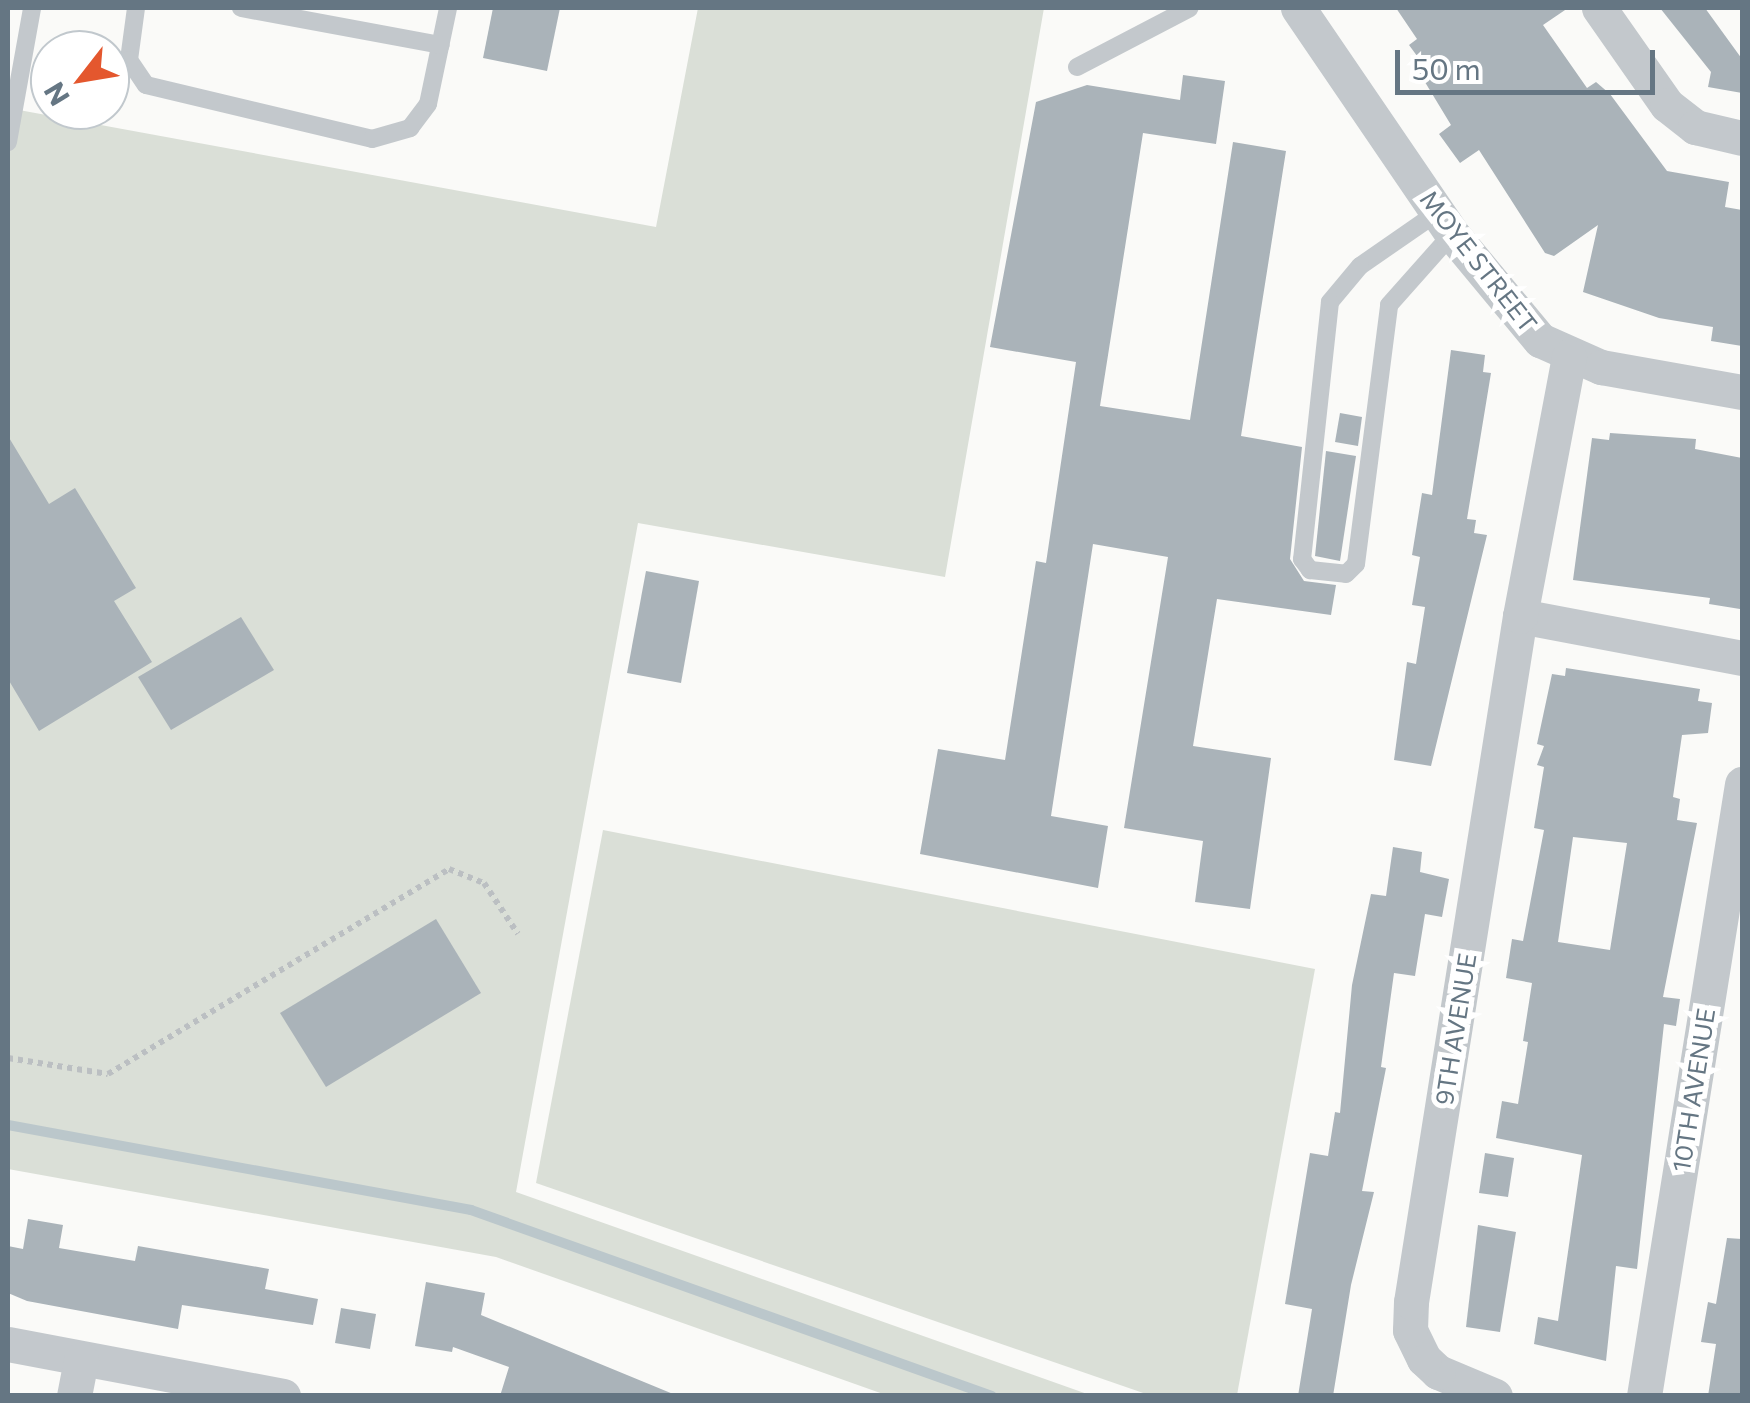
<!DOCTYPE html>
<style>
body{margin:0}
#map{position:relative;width:1750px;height:1403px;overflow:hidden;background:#fafaf8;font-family:Commissioner,sans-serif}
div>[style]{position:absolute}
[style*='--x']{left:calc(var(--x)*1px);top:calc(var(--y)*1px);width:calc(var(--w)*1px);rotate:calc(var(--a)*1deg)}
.green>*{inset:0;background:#dadfd7}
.stream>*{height:10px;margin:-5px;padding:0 5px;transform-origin:5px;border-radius:5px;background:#bbc7cb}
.building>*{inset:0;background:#aab3b9}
.path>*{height:6px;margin-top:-3px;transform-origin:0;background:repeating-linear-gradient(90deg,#bbbfc2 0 5px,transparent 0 10px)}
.lane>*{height:18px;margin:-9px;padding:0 9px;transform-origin:9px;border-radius:9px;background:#c3c8cc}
.street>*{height:35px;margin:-17.5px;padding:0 17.5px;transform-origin:17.5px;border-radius:17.5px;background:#c3c8cc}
span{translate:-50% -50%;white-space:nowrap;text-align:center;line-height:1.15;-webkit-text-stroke:10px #fff;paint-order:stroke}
.street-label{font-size:25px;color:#657683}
.frame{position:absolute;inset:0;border:10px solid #657683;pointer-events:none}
.north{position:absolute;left:30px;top:30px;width:100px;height:100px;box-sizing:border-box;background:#fff;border:2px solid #c1c8cd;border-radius:50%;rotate:239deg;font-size:28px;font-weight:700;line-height:40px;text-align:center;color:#657683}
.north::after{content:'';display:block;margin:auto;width:35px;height:45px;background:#e4572e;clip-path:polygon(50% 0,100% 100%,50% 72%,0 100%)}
.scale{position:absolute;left:1395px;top:50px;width:260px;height:45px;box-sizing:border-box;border:5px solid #657683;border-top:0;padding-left:12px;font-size:30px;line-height:35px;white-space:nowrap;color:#657683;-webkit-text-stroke:8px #fff;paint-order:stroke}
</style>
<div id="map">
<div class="green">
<div style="clip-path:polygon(698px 8px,1044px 8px,945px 577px,638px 523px,516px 1192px,1090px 1395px,886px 1395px,496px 1257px,8px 1169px,8px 108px,656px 227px)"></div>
<div style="clip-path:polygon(603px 830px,1315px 969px,1237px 1395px,1149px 1395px,536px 1183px)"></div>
</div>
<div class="stream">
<div style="--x:8;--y:1125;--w:471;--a:10.4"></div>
<div style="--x:471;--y:1210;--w:553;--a:19.65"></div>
</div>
<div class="building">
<div style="clip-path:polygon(493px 8px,560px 8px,547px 71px,483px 58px)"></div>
<div style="clip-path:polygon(1396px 8px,1568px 8px,1543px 25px,1587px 88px,1596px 82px,1610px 94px,1667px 171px,1729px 182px,1725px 207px,1742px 210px,1742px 346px,1711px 341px,1713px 327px,1659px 318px,1583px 292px,1598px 225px,1554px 256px,1545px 253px,1479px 150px,1460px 163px,1439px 134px,1451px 125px,1414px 64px,1420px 60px,1409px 45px,1417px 39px)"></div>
<div style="clip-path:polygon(1660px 8px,1705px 8px,1742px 59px,1742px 93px,1708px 87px,1711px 72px)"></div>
<div style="clip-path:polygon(1183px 75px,1225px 81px,1216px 144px,1143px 133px,1100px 406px,1190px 420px,1233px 142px,1286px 151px,1241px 436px,1302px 447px,1290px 559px,1304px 581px,1336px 585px,1331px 615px,1217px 599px,1193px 746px,1271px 758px,1250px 909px,1195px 902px,1203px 841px,1124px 828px,1168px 557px,1093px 544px,1051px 816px,1108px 826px,1098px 888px,920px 854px,938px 749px,1005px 760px,1036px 561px,1046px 563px,1076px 362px,990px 347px,1036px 102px,1087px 85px,1180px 100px)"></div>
<div style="clip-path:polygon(1451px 350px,1485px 355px,1483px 372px,1491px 373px,1467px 519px,1476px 520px,1474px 533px,1487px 535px,1431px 766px,1394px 760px,1407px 662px,1416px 664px,1425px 607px,1412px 605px,1420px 557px,1412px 555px,1422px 493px,1432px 495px)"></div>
<div style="clip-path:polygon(1340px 413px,1362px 417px,1358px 446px,1335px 442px)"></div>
<div style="clip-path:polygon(1610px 433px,1696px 439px,1695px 449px,1742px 458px,1740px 609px,1709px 604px,1710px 598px,1573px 580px,1592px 438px,1609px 440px)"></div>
<div style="clip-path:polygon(8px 436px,49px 504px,75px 488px,136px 588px,114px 601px,152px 662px,39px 731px,8px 679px)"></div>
<div style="clip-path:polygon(1326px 451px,1356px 456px,1340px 561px,1315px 556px)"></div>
<div style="clip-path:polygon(646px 571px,699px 581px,681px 683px,627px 673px)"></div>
<div style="clip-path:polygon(241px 617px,274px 670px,171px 730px,138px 677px)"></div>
<div style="clip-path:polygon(evenodd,1566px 668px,1700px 689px,1698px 701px,1712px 703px,1708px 733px,1682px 735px,1673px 797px,1680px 799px,1677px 820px,1697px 823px,1663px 997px,1680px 999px,1676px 1026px,1664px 1024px,1637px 1269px,1616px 1266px,1606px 1361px,1534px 1344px,1538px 1317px,1558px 1321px,1582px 1155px,1496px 1138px,1502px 1101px,1518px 1104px,1528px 1042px,1523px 1041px,1532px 983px,1506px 978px,1512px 939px,1523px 941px,1544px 830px,1534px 828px,1544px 767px,1537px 765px,1544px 746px,1537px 744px,1552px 674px,1565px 676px,1566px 668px,1573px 837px,1627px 843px,1610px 950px,1558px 942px,1573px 837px)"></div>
<div style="clip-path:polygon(1393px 847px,1422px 852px,1420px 872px,1449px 879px,1442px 917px,1425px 914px,1415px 976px,1394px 973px,1381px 1067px,1386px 1068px,1362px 1191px,1374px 1192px,1351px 1285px,1333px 1396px,1298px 1396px,1312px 1309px,1285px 1304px,1310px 1153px,1328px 1156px,1335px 1112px,1340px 1113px,1352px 985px,1371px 894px,1386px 896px)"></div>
<div style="clip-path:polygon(436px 919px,481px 993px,326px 1087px,280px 1013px)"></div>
<div style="clip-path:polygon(1485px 1153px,1514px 1158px,1508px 1197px,1479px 1193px)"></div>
<div style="clip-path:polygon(28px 1219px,63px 1225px,59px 1248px,135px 1261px,138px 1246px,269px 1269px,265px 1289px,318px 1299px,313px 1325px,182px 1305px,178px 1329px,27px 1301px,8px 1293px,8px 1246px,23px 1249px)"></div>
<div style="clip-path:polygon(1478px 1225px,1516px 1232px,1500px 1332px,1466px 1327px)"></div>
<div style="clip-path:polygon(1727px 1238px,1742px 1239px,1742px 1396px,1708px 1396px,1716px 1344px,1701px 1342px,1708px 1302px,1716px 1304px)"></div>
<div style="clip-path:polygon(426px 1282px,485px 1293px,481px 1315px,678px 1396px,500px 1396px,509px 1367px,453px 1347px,452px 1352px,415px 1346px)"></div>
<div style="clip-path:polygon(341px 1308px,376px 1314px,370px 1349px,335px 1343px)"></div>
</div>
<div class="path">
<div style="--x:8;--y:1058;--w:101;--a:9.1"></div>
<div style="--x:108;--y:1074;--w:398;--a:-31"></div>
<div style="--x:449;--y:869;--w:38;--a:22"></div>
<div style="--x:484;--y:883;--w:61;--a:56.3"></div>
</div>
<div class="lane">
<div style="--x:136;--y:8;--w:52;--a:97.7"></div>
<div style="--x:129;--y:60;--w:30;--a:56"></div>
<div style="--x:146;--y:85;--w:232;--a:13.4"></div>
<div style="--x:372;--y:139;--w:40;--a:-16"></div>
<div style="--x:410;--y:128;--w:30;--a:-53"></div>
<div style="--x:428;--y:104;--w:98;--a:-78.2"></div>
<div style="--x:241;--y:8;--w:203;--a:10.5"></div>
<div style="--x:1077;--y:67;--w:127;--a:-27.6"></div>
<div style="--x:8;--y:142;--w:136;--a:-79.8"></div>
<div style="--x:1438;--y:212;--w:95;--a:145.3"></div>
<div style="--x:1360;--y:266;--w:47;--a:129.8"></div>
<div style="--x:1330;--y:302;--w:259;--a:96.2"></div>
<div style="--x:1302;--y:559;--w:14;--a:54"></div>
<div style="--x:1310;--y:570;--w:36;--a:6"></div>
<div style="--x:1346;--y:574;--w:14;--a:-45"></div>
<div style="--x:1356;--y:564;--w:261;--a:-82.7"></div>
<div style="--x:1389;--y:305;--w:95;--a:-48.4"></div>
</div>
<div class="street">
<div style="--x:1298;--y:8;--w:273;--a:55.7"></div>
<div style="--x:1452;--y:234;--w:138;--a:50.3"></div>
<div style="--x:1540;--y:340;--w:67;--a:23.9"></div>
<div style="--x:1601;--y:367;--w:143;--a:10.1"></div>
<div style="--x:1599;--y:8;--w:118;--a:55"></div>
<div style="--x:1667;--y:105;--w:36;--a:38"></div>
<div style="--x:1695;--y:127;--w:48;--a:13.2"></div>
<div style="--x:1520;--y:616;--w:226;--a:10.7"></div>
<div style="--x:8;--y:1344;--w:280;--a:10.7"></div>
<div style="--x:74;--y:1396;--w:37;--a:-79"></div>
<div style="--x:1495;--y:1396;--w:62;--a:-157.2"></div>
<div style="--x:1438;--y:1372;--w:19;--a:-137"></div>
<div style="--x:1424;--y:1359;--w:32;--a:-116"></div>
<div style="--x:1410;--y:1330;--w:28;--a:-88"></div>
<div style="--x:1411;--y:1302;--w:695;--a:-80.97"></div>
<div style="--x:1520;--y:616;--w:264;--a:-79.3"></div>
<div style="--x:1644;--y:1396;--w:620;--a:-80.9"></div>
</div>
<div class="street-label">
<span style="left:1479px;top:261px;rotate:52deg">MOYE STREET</span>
<span style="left:1455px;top:1029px;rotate:-81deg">9TH AVENUE</span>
<span style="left:1693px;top:1090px;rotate:-81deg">10TH AVENUE</span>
</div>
<div class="frame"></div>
<div class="north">N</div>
<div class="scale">50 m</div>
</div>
